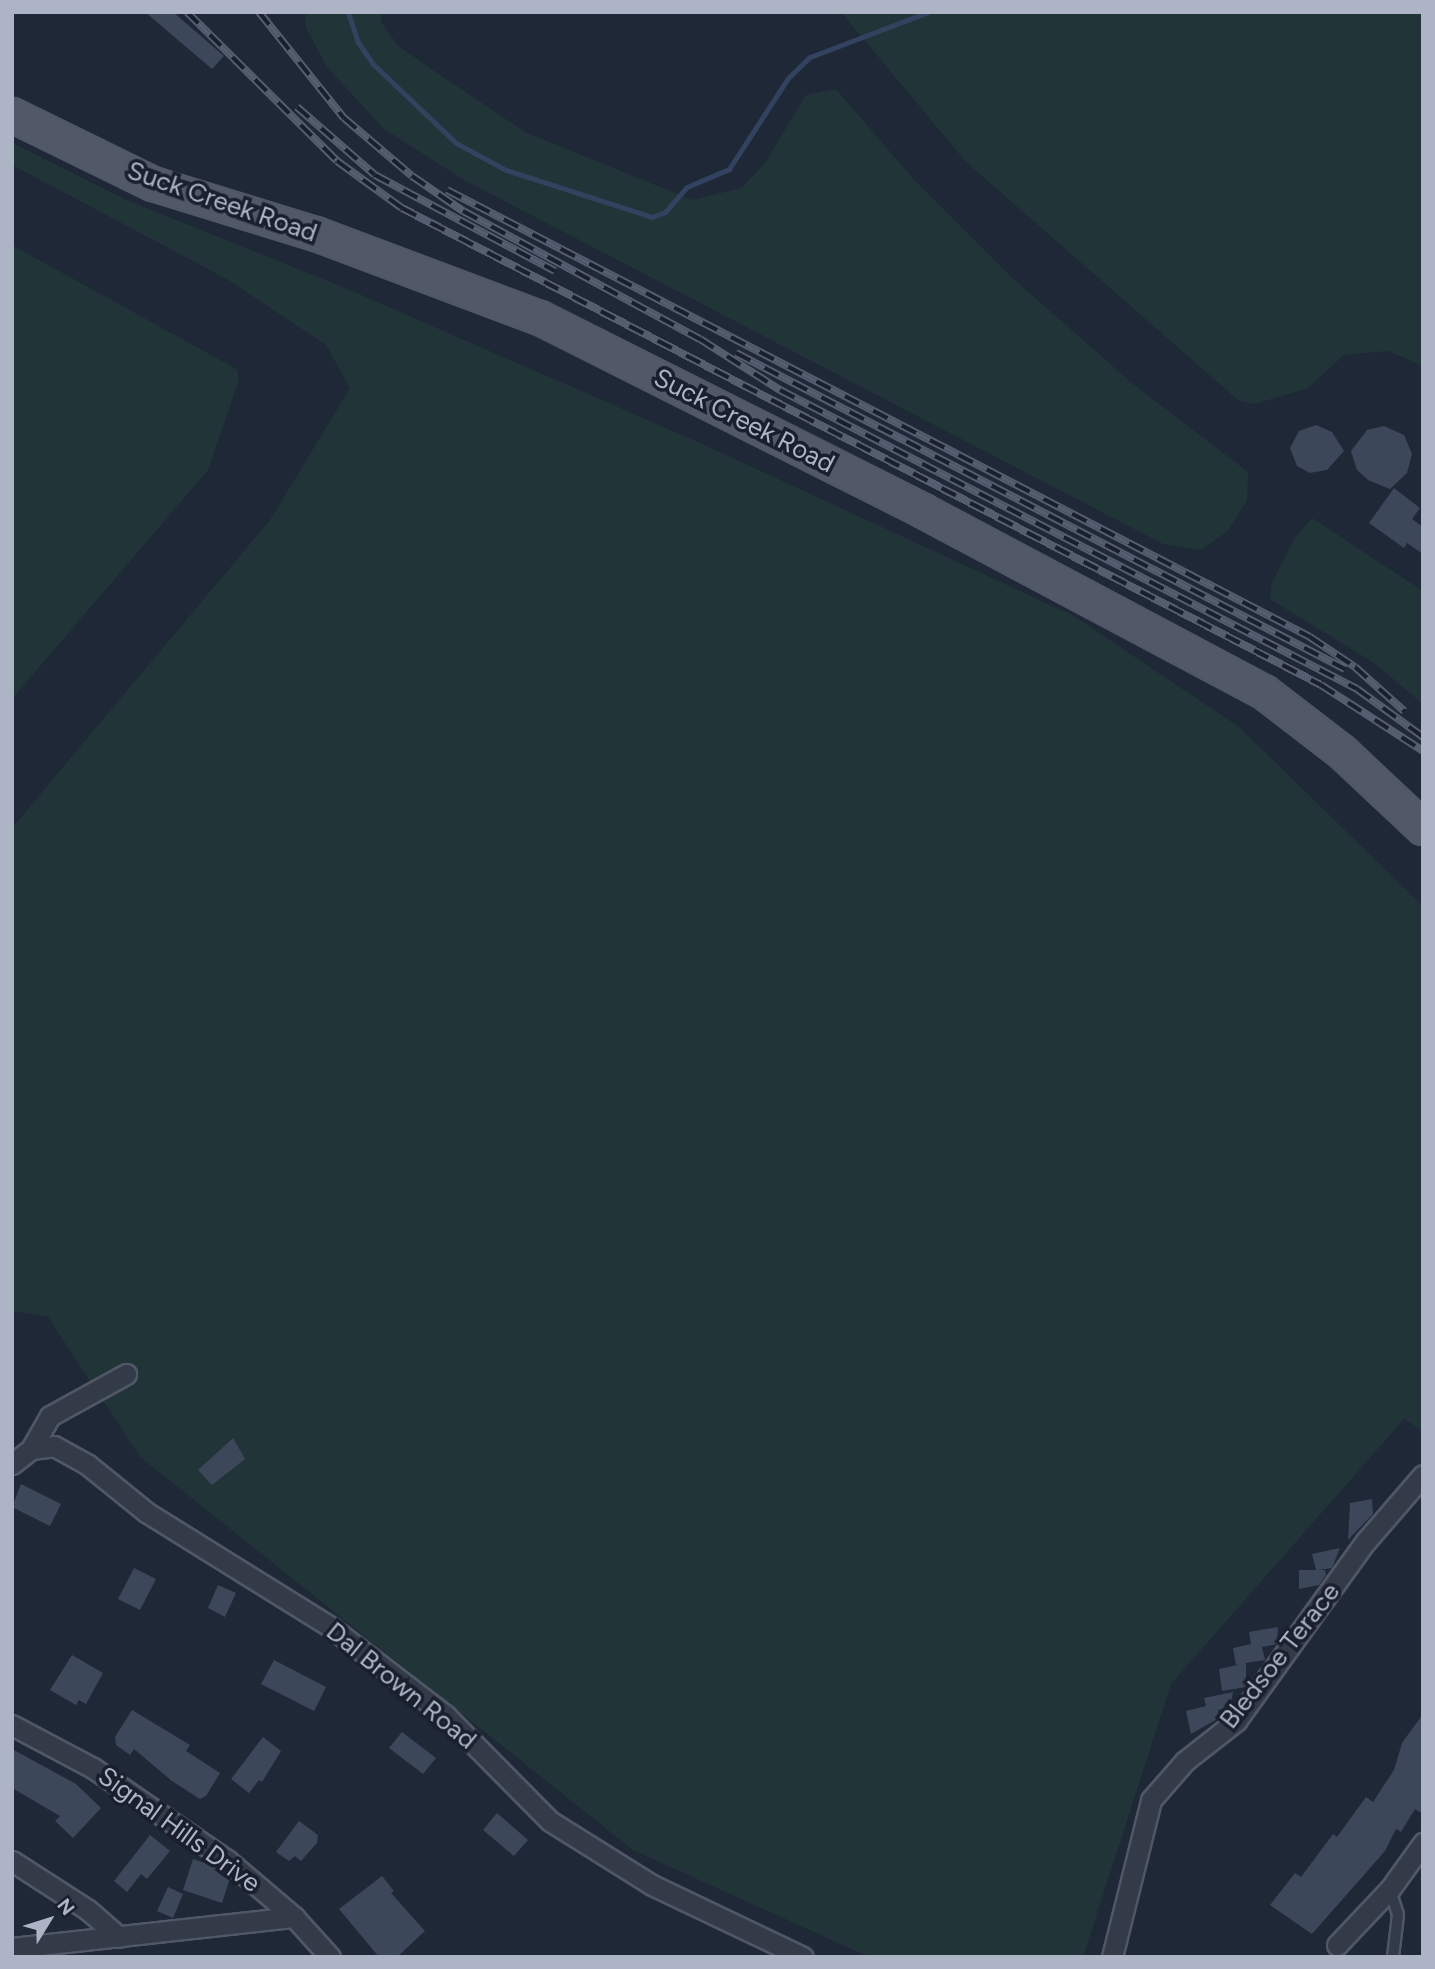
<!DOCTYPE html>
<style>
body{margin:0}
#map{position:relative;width:1435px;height:1969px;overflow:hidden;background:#1f2837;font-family:Figtree,sans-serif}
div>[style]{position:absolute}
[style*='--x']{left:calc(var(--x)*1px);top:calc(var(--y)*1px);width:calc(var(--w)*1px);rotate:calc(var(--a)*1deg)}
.green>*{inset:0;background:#213438}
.stream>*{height:5px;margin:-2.5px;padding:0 2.5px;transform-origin:2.5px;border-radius:2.5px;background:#32425f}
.building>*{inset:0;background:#3d475a}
.roads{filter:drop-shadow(2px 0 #505766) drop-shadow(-2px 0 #505766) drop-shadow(0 2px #505766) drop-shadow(0 -2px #505766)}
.service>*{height:10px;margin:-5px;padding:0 5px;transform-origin:5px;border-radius:5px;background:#333a48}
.minor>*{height:19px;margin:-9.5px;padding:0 9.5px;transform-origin:9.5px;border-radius:9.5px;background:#333a48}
.primary>*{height:32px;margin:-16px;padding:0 16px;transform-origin:16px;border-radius:16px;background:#515968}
.rail>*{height:8px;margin-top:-4px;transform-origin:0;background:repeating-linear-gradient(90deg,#191f2c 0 16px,#555e6f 0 32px);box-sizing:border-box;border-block:2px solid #555e6f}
span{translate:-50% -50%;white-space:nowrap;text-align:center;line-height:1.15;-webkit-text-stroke:7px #191f2c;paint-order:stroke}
.street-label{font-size:26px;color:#adb4c5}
.frame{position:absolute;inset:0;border:14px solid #adb4c5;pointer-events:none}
.north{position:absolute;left:14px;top:1885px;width:70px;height:70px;-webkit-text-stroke:5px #191f2c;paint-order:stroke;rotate:52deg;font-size:19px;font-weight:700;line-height:28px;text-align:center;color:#adb4c5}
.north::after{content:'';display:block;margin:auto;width:24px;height:32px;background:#adb4c5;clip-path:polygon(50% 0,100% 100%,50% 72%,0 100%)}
</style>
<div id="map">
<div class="green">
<div style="clip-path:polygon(305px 12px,382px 12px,381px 22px,399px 47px,525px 132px,692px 200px,741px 188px,763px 166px,806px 95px,836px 89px,916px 182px,1008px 274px,1133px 384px,1248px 472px,1247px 500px,1227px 532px,1200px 550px,1163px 544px,464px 180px,384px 129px,327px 67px,306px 28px)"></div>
<div style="clip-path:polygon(841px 12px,1423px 12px,1423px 366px,1388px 351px,1344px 355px,1308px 388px,1255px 404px,1239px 401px,966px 162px)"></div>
<div style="clip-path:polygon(12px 143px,122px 198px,350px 290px,698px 442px,1074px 616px,1239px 727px,1423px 906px,1423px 1431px,1404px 1419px,1171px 1684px,1083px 1957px,869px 1957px,633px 1850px,140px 1457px,48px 1317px,12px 1311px,12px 828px,270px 520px,350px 388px,326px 345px,225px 278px,12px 165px)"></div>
<div style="clip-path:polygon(12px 245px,238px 370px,238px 383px,208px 470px,12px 699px)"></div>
<div style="clip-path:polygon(1312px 518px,1423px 591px,1423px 704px,1374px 663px,1270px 599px,1272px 582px,1296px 536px)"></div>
</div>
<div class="stream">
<div style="--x:348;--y:12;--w:32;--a:72"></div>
<div style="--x:358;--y:42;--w:25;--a:56"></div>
<div style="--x:372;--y:63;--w:116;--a:43.6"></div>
<div style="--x:456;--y:143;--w:57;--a:28.4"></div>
<div style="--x:506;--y:170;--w:153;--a:17.8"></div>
<div style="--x:652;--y:217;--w:14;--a:-21"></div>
<div style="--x:665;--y:212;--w:33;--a:-49"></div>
<div style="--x:687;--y:187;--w:46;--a:-23.2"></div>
<div style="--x:729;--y:169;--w:108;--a:-57"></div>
<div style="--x:788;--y:78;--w:30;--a:-44"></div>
<div style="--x:810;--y:57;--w:126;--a:-20.9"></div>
</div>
<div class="building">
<div style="clip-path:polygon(145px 12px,173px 12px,224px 56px,212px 69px)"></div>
<div style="clip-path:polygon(1316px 425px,1332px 432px,1344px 451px,1327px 470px,1310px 473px,1297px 466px,1290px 448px,1299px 431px)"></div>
<div style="clip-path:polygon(1384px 426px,1404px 435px,1412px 454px,1407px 473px,1390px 489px,1368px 480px,1357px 470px,1351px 451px,1367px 430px)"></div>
<div style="clip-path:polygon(1394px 488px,1420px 508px,1412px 519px,1423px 527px,1423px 554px,1407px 543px,1404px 548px,1369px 523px)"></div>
<div style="clip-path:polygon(233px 1438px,245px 1459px,212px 1485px,198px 1470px)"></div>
<div style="clip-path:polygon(21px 1484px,61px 1504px,50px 1526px,12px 1507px)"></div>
<div style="clip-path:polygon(1372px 1499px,1373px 1514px,1348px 1540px,1350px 1503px)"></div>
<div style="clip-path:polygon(1340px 1548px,1332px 1568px,1318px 1570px,1325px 1570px,1326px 1575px,1319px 1585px,1299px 1589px,1299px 1570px,1316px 1570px,1312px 1554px)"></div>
<div style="clip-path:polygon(134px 1568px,156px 1579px,140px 1610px,118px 1599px)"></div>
<div style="clip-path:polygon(218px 1585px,236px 1593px,225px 1617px,208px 1608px)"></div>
<div style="clip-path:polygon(1278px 1627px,1277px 1644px,1262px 1647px,1265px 1660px,1246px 1663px,1246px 1687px,1222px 1691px,1219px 1669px,1242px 1664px,1236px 1665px,1233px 1648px,1251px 1644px,1249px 1632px)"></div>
<div style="clip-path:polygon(72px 1655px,103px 1673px,86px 1704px,79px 1700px,76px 1705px,50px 1690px)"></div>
<div style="clip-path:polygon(274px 1660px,326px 1687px,314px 1711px,261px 1684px)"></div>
<div style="clip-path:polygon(1233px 1692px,1230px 1708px,1218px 1710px,1219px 1718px,1191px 1734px,1186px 1711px,1206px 1706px,1204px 1698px)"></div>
<div style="clip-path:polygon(132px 1710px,190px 1745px,186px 1751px,220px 1773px,206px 1796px,200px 1799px,172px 1781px,134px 1749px,130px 1755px,116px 1745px,115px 1737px)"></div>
<div style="clip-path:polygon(1423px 1714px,1423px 1814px,1415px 1809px,1401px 1832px,1396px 1829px,1385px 1851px,1312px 1934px,1270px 1905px,1295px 1873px,1301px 1877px,1333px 1834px,1337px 1837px,1366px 1797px,1373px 1802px,1394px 1770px,1402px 1743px)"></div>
<div style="clip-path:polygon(402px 1732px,436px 1758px,423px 1774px,389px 1748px)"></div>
<div style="clip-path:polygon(263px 1737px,281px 1751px,262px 1782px,259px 1780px,249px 1793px,231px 1779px)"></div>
<div style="clip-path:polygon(12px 1749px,76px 1784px,101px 1808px,73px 1838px,55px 1821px,60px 1816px,12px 1788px)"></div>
<div style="clip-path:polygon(497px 1813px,528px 1840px,514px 1856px,483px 1830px)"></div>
<div style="clip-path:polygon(299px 1821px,318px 1835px,317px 1843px,301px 1861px,295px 1856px,289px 1861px,276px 1852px)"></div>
<div style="clip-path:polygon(150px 1835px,170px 1851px,147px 1879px,141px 1874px,127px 1892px,114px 1881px)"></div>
<div style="clip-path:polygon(193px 1859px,214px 1866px,230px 1878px,222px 1903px,183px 1890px)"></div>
<div style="clip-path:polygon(382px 1876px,394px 1891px,391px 1893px,425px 1931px,397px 1957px,379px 1957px,339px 1909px)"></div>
<div style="clip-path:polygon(168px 1887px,183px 1894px,173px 1918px,157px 1911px)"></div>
</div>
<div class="roads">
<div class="service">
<div style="--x:1390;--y:1890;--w:26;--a:72"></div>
<div style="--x:1398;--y:1915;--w:42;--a:96.8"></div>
</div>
<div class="minor">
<div style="--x:31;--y:1449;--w:23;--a:-7"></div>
<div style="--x:54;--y:1446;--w:39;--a:29"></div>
<div style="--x:88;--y:1465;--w:75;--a:39"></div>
<div style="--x:146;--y:1512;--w:219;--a:31.9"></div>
<div style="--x:332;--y:1628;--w:143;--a:37.6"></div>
<div style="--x:445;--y:1715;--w:149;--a:45.3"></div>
<div style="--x:550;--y:1821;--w:120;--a:32.1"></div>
<div style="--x:652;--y:1885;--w:167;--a:25.5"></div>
<div style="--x:12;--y:1464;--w:24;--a:-38"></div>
<div style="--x:31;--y:1449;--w:38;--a:-60"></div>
<div style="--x:50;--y:1416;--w:87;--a:-28.9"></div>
<div style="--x:12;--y:1725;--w:92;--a:28"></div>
<div style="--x:93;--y:1768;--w:163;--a:34.5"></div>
<div style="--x:227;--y:1860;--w:88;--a:40.4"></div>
<div style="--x:294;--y:1917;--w:54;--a:48"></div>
<div style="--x:12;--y:1861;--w:90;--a:32.8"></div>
<div style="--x:88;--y:1910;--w:41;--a:41.1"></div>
<div style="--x:1337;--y:1945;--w:77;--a:-46.6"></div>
<div style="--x:1390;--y:1889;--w:57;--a:-54.3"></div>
<div style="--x:12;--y:1948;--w:284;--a:-6.3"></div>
<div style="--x:1112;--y:1957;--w:162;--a:-76"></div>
<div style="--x:1151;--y:1800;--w:52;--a:-48.9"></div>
<div style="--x:1185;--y:1761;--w:65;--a:-38.1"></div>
<div style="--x:1236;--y:1721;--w:222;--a:-54.2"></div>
<div style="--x:1366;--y:1541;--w:87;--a:-49.2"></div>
</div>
<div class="primary">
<div style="--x:12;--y:115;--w:157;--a:26.1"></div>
<div style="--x:153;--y:184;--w:170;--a:17.1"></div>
<div style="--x:316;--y:234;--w:239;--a:20.6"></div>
<div style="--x:540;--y:318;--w:429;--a:26.7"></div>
<div style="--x:923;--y:511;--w:386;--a:28"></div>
<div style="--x:1264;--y:692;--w:98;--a:37.6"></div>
<div style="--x:1342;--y:752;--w:111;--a:43.2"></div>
</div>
</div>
<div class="rail">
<div style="--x:187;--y:12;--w:211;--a:44.8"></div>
<div style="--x:337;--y:161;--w:80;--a:35.9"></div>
<div style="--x:402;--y:208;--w:1035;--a:27.43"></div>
<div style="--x:1321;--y:685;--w:121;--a:32.9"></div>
<div style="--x:259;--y:12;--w:136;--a:51.3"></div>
<div style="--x:344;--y:118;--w:89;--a:40.5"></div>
<div style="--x:412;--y:176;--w:62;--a:34.5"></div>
<div style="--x:463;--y:211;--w:269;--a:28.4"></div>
<div style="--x:700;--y:339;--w:95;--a:32.5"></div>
<div style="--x:780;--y:390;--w:650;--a:27.39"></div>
<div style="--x:1357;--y:689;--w:82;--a:36"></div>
<div style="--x:297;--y:107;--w:103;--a:41.1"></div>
<div style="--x:375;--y:175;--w:204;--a:28.1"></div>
<div style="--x:447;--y:190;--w:972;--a:27.38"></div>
<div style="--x:1310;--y:637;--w:54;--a:33.7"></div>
<div style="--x:1355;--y:667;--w:66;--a:41.9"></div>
<div style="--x:736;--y:353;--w:686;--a:27.42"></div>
</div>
<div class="street-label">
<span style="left:222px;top:202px;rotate:19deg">Suck Creek Road</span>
<span style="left:744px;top:421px;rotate:27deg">Suck Creek Road</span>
<span style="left:1280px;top:1656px;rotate:-52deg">Bledsoe Terace</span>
<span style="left:401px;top:1686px;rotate:39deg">Dal Brown Road</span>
<span style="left:179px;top:1830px;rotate:36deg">Signal Hills Drive</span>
</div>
<div class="frame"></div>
<div class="north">N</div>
</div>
